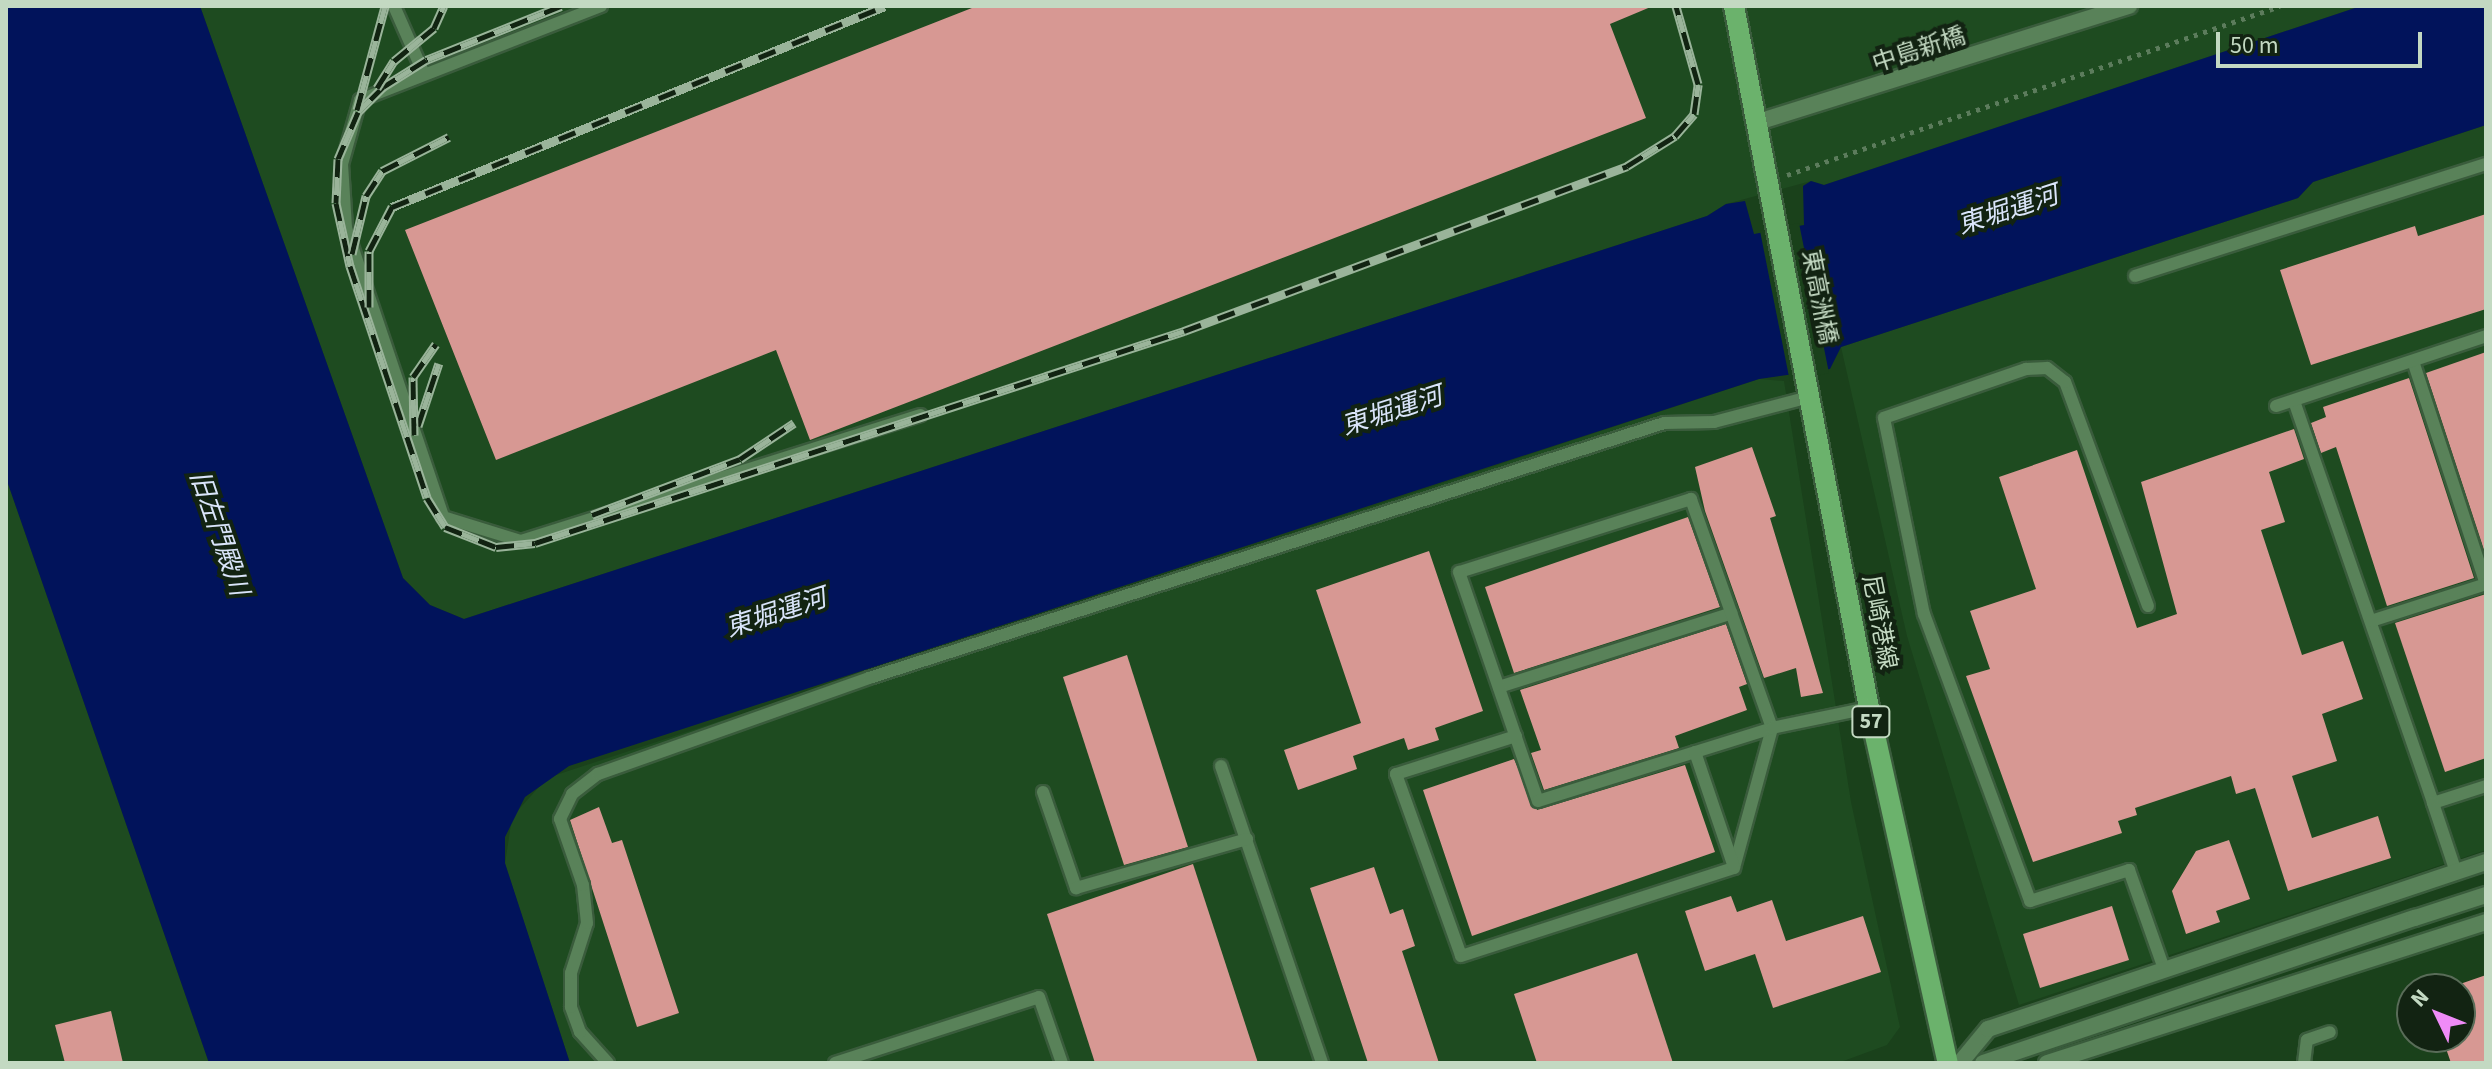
<!DOCTYPE html>
<meta charset="utf-8">
<style>
body{margin:0}
#map{position:relative;width:2492px;height:1069px;overflow:hidden;background:#1a411b;font-family:"Source Sans 3","Noto Sans JP",sans-serif}
div>[style]{position:absolute}
[style*='--x']{left:calc(var(--x)*1px);top:calc(var(--y)*1px);width:calc(var(--w)*1px);rotate:calc(var(--a)*1deg)}
.built>*{inset:0;background:#1e4b20}
.water>*{inset:0;background:#01135b}
.pier>*{inset:0;background:#1a411b}
.building>*{inset:0;background:#d79893}
.path>*{height:5px;margin-top:-2.5px;transform-origin:0;background:repeating-linear-gradient(90deg,#5c7c5c 0 4px,transparent 0 10px)}
.roads{filter:drop-shadow(2px 0 #3a5c3c) drop-shadow(-2px 0 #3a5c3c) drop-shadow(0 2px #3a5c3c) drop-shadow(0 -2px #3a5c3c)}
.service>*{height:12px;margin:-6px;padding:0 6px;transform-origin:6px;border-radius:6px;background:#598259}
.minor>*{height:16px;margin:-8px;padding:0 8px;transform-origin:8px;border-radius:8px;background:#598259}
.tertiary>*{height:16px;margin:-8px;padding:0 8px;transform-origin:8px;border-radius:8px;background:#598259}
.primary>*{height:20px;margin:-10px;padding:0 10px;transform-origin:10px;border-radius:10px;background:#6bb26c}
.rail>*{height:9px;margin-top:-4.5px;transform-origin:0;background:repeating-linear-gradient(90deg,#122312 0 18px,#9ab49a 0 36px);box-sizing:border-box;border-block:2px solid #9ab49a}
span{translate:-50% -50%;white-space:nowrap;text-align:center;line-height:1.15;-webkit-text-stroke:8px #122312;paint-order:stroke}
.shield-label span{padding:2px 6px;background:#122312;border:2px solid;border-radius:6px;-webkit-text-stroke-width:0}
.shield-label{font-size:22px;color:#c3d9c2;font-weight:700}
.street-label{font-size:24px;color:#c3d9c2}
.water-label{font-size:26px;color:#dae5fa;font-style:italic}
.frame{position:absolute;inset:0;border:8px solid #c3d9c2;pointer-events:none}
.north{position:absolute;left:2396px;top:973px;width:80px;height:80px;box-sizing:border-box;background:#122312;border:2px solid #596c58;border-radius:50%;rotate:313deg;font-size:22px;font-weight:700;line-height:32px;text-align:center;color:#c3d9c2}
.north::after{content:'';display:block;margin:auto;width:28px;height:36px;background:#ef8bf7;clip-path:polygon(50% 0,100% 100%,50% 72%,0 100%)}
.scale{position:absolute;left:2216px;top:32px;width:206px;height:36px;box-sizing:border-box;border:4px solid #c3d9c2;border-top:0;padding-left:10px;font-size:24px;line-height:28px;white-space:nowrap;color:#c3d9c2;-webkit-text-stroke:6px #122312;paint-order:stroke}
</style>
<div id="map">
<div class="built">
<div style="clip-path:polygon(200px 6px,2361px 6px,1824px 185px,1811px 181px,1726px 204px,1707px 216px,464px 619px,430px 605px,403px 578px)"></div>
<div style="clip-path:polygon(2486px 125px,2486px 850px,2019px 1005px,1907px 636px,1841px 347px,2298px 198px,2313px 182px)"></div>
<div style="clip-path:polygon(1759px 379px,1784px 381px,1851px 802px,1900px 1027px,1887px 1045px,1838px 1063px,570px 1063px,505px 864px,512px 817px,547px 778px)"></div>
<div style="clip-path:polygon(6px 478px,209px 1063px,6px 1063px)"></div>
</div>
<div class="water">
<div style="clip-path:polygon(6px 6px,200px 6px,403px 578px,430px 605px,464px 619px,1707px 216px,1726px 204px,1745px 201px,1754px 234px,1804px 225px,1803px 186px,1811px 181px,1824px 185px,2361px 6px,2486px 6px,2486px 125px,2313px 182px,2298px 198px,1841px 347px,1830px 369px,1759px 379px,569px 766px,525px 797px,505px 837px,505px 863px,570px 1063px,209px 1063px,6px 478px)"></div>
</div>
<div class="pier">
<div style="clip-path:polygon(1799px 223px,1829px 373px,1790px 382px,1760px 231px)"></div>
</div>
<div class="building">
<div style="clip-path:polygon(977px 6px,1653px 6px,1610px 24px,1646px 118px,810px 440px,776px 350px,496px 460px,405px 230px)"></div>
<div style="clip-path:polygon(2486px 214px,2486px 309px,2311px 365px,2280px 270px,2415px 226px,2418px 236px)"></div>
<div style="clip-path:polygon(2486px 352px,2486px 556px,2426px 373px)"></div>
<div style="clip-path:polygon(2409px 378px,2474px 578px,2387px 606px,2336px 447px,2321px 453px,2311px 423px,2326px 417px,2323px 407px)"></div>
<div style="clip-path:polygon(2294px 429px,2304px 459px,2269px 472px,2285px 522px,2261px 530px,2302px 655px,2343px 641px,2363px 699px,2322px 714px,2337px 761px,2292px 776px,2312px 838px,2378px 816px,2391px 858px,2288px 891px,2255px 788px,2236px 794px,2231px 776px,2135px 808px,2137px 815px,2118px 821px,2122px 833px,2033px 862px,1966px 676px,1990px 669px,1970px 611px,2036px 589px,1999px 477px,2077px 450px,2137px 628px,2177px 614px,2141px 482px)"></div>
<div style="clip-path:polygon(1752px 447px,1776px 516px,1770px 518px,1823px 693px,1801px 697px,1796px 668px,1764px 678px,1705px 511px,1695px 467px)"></div>
<div style="clip-path:polygon(1688px 517px,1720px 607px,1514px 673px,1485px 587px)"></div>
<div style="clip-path:polygon(1429px 551px,1483px 711px,1435px 728px,1439px 740px,1408px 750px,1404px 738px,1353px 756px,1357px 769px,1298px 790px,1284px 750px,1361px 723px,1316px 590px)"></div>
<div style="clip-path:polygon(2486px 594px,2486px 758px,2445px 772px,2395px 623px)"></div>
<div style="clip-path:polygon(1726px 624px,1747px 684px,1739px 687px,1747px 710px,1675px 736px,1679px 748px,1544px 790px,1531px 753px,1541px 750px,1520px 690px)"></div>
<div style="clip-path:polygon(1127px 655px,1188px 847px,1124px 865px,1063px 677px)"></div>
<div style="clip-path:polygon(1514px 759px,1537px 810px,1685px 765px,1715px 852px,1472px 936px,1423px 790px)"></div>
<div style="clip-path:polygon(599px 807px,612px 843px,622px 840px,679px 1013px,637px 1027px,570px 820px)"></div>
<div style="clip-path:polygon(2229px 840px,2250px 899px,2216px 911px,2220px 922px,2186px 934px,2172px 891px,2196px 851px)"></div>
<div style="clip-path:polygon(1193px 864px,1258px 1063px,1095px 1063px,1047px 914px)"></div>
<div style="clip-path:polygon(1374px 867px,1390px 914px,1403px 909px,1415px 946px,1402px 951px,1439px 1063px,1368px 1063px,1310px 888px)"></div>
<div style="clip-path:polygon(1731px 896px,1737px 912px,1772px 900px,1786px 941px,1863px 916px,1881px 972px,1773px 1008px,1755px 954px,1705px 971px,1685px 911px)"></div>
<div style="clip-path:polygon(2112px 906px,2129px 960px,2040px 988px,2023px 934px)"></div>
<div style="clip-path:polygon(1637px 953px,1673px 1063px,1537px 1063px,1514px 994px)"></div>
<div style="clip-path:polygon(2486px 975px,2486px 1063px,2451px 1063px,2442px 1037px,2460px 1037px,2460px 984px)"></div>
<div style="clip-path:polygon(111px 1011px,123px 1063px,65px 1063px,55px 1025px)"></div>
</div>
<div class="path">
<div style="--x:1787;--y:175;--w:521;--a:-18.92"></div>
</div>
<div class="roads">
<div class="service">
<div style="--x:394;--y:6;--w:74;--a:66.2"></div>
<div style="--x:601;--y:6;--w:259;--a:158.7"></div>
<div style="--x:360;--y:100;--w:66;--a:105.7"></div>
<div style="--x:342;--y:164;--w:64;--a:86.4"></div>
<div style="--x:346;--y:228;--w:305;--a:71.4"></div>
<div style="--x:443;--y:517;--w:82;--a:17.1"></div>
<div style="--x:521;--y:541;--w:419;--a:-17.5"></div>
<div style="--x:2135;--y:276;--w:368;--a:-17.7"></div>
<div style="--x:2413;--y:361;--w:236;--a:71.9"></div>
<div style="--x:2294;--y:401;--w:425;--a:70.9"></div>
<div style="--x:2433;--y:803;--w:56;--a:-17.8"></div>
<div style="--x:2276;--y:406;--w:221;--a:-18.4"></div>
<div style="--x:2148;--y:606;--w:239;--a:-110.3"></div>
<div style="--x:2065;--y:382;--w:23;--a:-142"></div>
<div style="--x:2047;--y:368;--w:21;--a:177"></div>
<div style="--x:2026;--y:369;--w:150;--a:161"></div>
<div style="--x:1884;--y:418;--w:200;--a:78.5"></div>
<div style="--x:1924;--y:614;--w:306;--a:69.7"></div>
<div style="--x:2030;--y:901;--w:104;--a:-17.4"></div>
<div style="--x:2129;--y:870;--w:105;--a:70.5"></div>
<div style="--x:2371;--y:621;--w:121;--a:-17.8"></div>
<div style="--x:1499;--y:687;--w:244;--a:-17.6"></div>
<div style="--x:1516;--y:736;--w:126;--a:162.4"></div>
<div style="--x:1396;--y:774;--w:193;--a:70.3"></div>
<div style="--x:1461;--y:956;--w:287;--a:-17.9"></div>
<div style="--x:1734;--y:868;--w:145;--a:-74.8"></div>
<div style="--x:1772;--y:728;--w:243;--a:-109.5"></div>
<div style="--x:1691;--y:499;--w:243;--a:162.5"></div>
<div style="--x:1459;--y:572;--w:242;--a:71"></div>
<div style="--x:1538;--y:801;--w:245;--a:-17.3"></div>
<div style="--x:1772;--y:728;--w:99;--a:-11.7"></div>
<div style="--x:1695;--y:752;--w:121;--a:71.3"></div>
<div style="--x:1221;--y:766;--w:314;--a:71.2"></div>
<div style="--x:1043;--y:792;--w:102;--a:71"></div>
<div style="--x:1076;--y:888;--w:178;--a:-16"></div>
<div style="--x:2433;--y:803;--w:73;--a:71.6"></div>
<div style="--x:608;--y:1063;--w:42;--a:-132.1"></div>
<div style="--x:580;--y:1032;--w:27;--a:-110"></div>
<div style="--x:571;--y:1007;--w:34;--a:-90"></div>
<div style="--x:571;--y:973;--w:52;--a:-72.3"></div>
<div style="--x:587;--y:923;--w:38;--a:-96"></div>
<div style="--x:583;--y:885;--w:70;--a:-109.2"></div>
<div style="--x:560;--y:819;--w:28;--a:-64"></div>
<div style="--x:572;--y:794;--w:33;--a:-38"></div>
<div style="--x:598;--y:774;--w:288;--a:-19.5"></div>
<div style="--x:869;--y:678;--w:835;--a:-17.78"></div>
<div style="--x:1664;--y:423;--w:50;--a:-1.1"></div>
<div style="--x:1714;--y:422;--w:98;--a:-14.7"></div>
<div style="--x:835;--y:1063;--w:214;--a:-17.9"></div>
<div style="--x:1039;--y:997;--w:70;--a:70.8"></div>
<div style="--x:2304;--y:1063;--w:23;--a:-83"></div>
<div style="--x:2307;--y:1040;--w:24;--a:-19"></div>
</div>
<div class="minor">
<div style="--x:1960;--y:1063;--w:44;--a:-50.5"></div>
<div style="--x:1988;--y:1029;--w:525;--a:-18.54"></div>
<div style="--x:1983;--y:1063;--w:456;--a:-18.6"></div>
<div style="--x:2047;--y:1063;--w:461;--a:-17.8"></div>
</div>
<div class="tertiary">
<div style="--x:1758;--y:122;--w:389;--a:-17.4"></div>
<div style="--x:2415;--y:918;--w:75;--a:-17.9"></div>
</div>
<div class="primary">
<div style="--x:1734;--y:6;--w:715;--a:79.11"></div>
<div style="--x:1869;--y:708;--w:364;--a:77.5"></div>
</div>
</div>
<div class="rail">
<div style="--x:561;--y:6;--w:145;--a:158.2"></div>
<div style="--x:426;--y:60;--w:51;--a:147.9"></div>
<div style="--x:383;--y:87;--w:35;--a:135"></div>
<div style="--x:358;--y:112;--w:51;--a:113.1"></div>
<div style="--x:338;--y:159;--w:44;--a:92.6"></div>
<div style="--x:336;--y:203;--w:65;--a:77.5"></div>
<div style="--x:350;--y:266;--w:244;--a:71.6"></div>
<div style="--x:427;--y:498;--w:34;--a:58"></div>
<div style="--x:445;--y:527;--w:55;--a:21.4"></div>
<div style="--x:496;--y:547;--w:39;--a:-6"></div>
<div style="--x:535;--y:543;--w:683;--a:-18.09"></div>
<div style="--x:1184;--y:331;--w:473;--a:-20.4"></div>
<div style="--x:1627;--y:166;--w:57;--a:-32"></div>
<div style="--x:1675;--y:136;--w:29;--a:-49"></div>
<div style="--x:1694;--y:114;--w:30;--a:-82"></div>
<div style="--x:1698;--y:84;--w:81;--a:-105.8"></div>
<div style="--x:377;--y:88;--w:32;--a:-58"></div>
<div style="--x:394;--y:61;--w:52;--a:-39.5"></div>
<div style="--x:434;--y:28;--w:24;--a:-66"></div>
<div style="--x:357;--y:110;--w:108;--a:-74.9"></div>
<div style="--x:352;--y:254;--w:60;--a:-76.4"></div>
<div style="--x:366;--y:196;--w:30;--a:-57"></div>
<div style="--x:382;--y:171;--w:75;--a:-26.9"></div>
<div style="--x:369;--y:307;--w:56;--a:-90"></div>
<div style="--x:369;--y:251;--w:50;--a:-62.4"></div>
<div style="--x:392;--y:207;--w:532;--a:-22.18"></div>
<div style="--x:418;--y:426;--w:66;--a:-71.6"></div>
<div style="--x:414;--y:435;--w:58;--a:-91"></div>
<div style="--x:413;--y:377;--w:40;--a:-55.1"></div>
<div style="--x:592;--y:515;--w:158;--a:-20.7"></div>
<div style="--x:740;--y:459;--w:65;--a:-33.7"></div>
</div>
<div class="shield-label">
<span style="left:1871px;top:722px">57</span>
</div>
<div class="street-label">
<span style="left:1919px;top:50px;rotate:-18deg">中島新橋</span>
<span style="left:1819px;top:297px;rotate:79deg">東高洲橋</span>
<span style="left:1879px;top:622px;rotate:79deg">尼崎港線</span>
</div>
<div class="water-label">
<span style="left:2008px;top:210px;rotate:-18deg">東堀運河</span>
<span style="left:1392px;top:411px;rotate:-18deg">東堀運河</span>
<span style="left:219px;top:533px;rotate:71deg">旧左門殿川</span>
<span style="left:776px;top:613px;rotate:-18deg">東堀運河</span>
</div>
<div class="frame"></div>
<div class="north">N</div>
<div class="scale">50 m</div>
</div>
